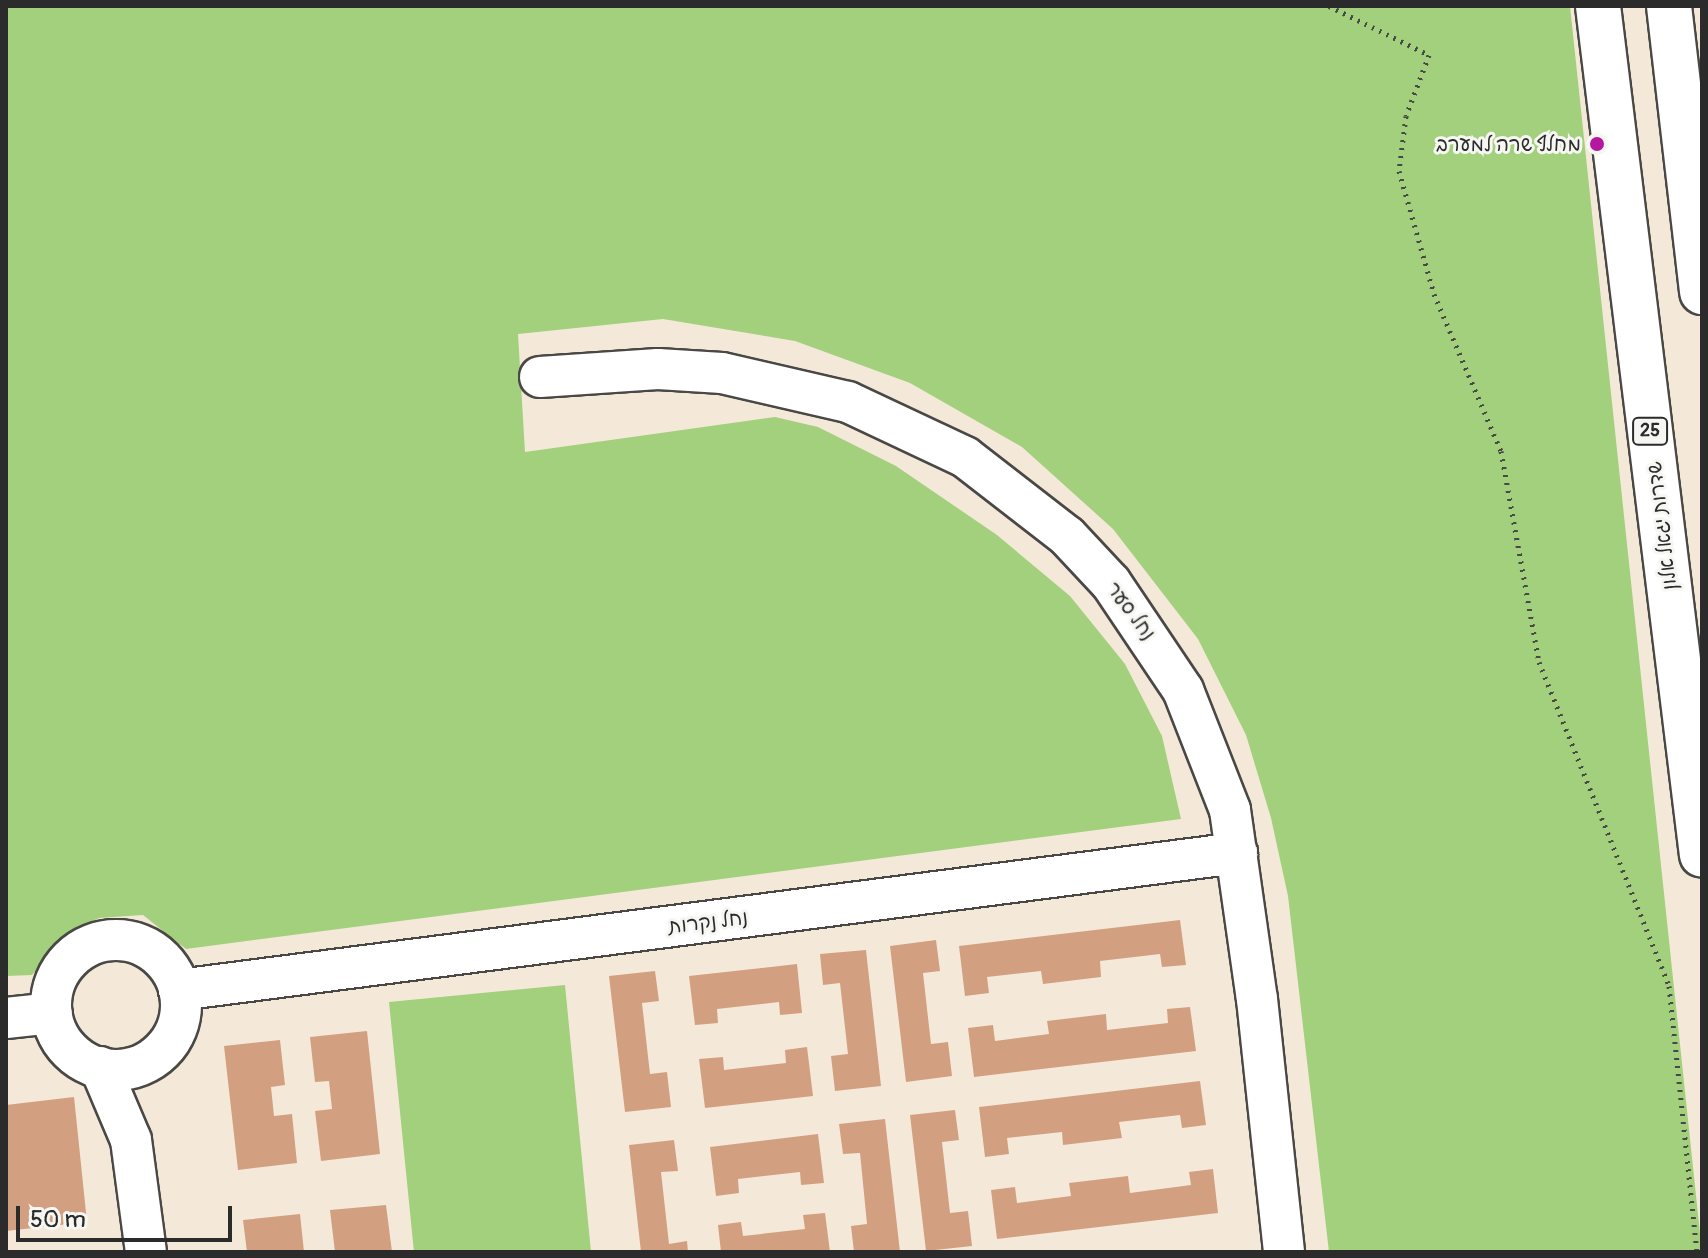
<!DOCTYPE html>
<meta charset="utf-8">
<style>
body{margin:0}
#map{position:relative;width:1708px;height:1258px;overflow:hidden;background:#f4e9d8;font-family:Pangolin,"Playpen Sans Hebrew",sans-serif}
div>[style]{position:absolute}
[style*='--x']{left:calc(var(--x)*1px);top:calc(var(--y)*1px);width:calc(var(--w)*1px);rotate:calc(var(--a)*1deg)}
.green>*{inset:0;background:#a3d07d}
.building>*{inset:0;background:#d39f81}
.path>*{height:5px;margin-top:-2.5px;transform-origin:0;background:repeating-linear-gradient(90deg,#494845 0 2px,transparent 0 8px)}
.roads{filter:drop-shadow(2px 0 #494845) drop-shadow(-2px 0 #494845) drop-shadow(0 2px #494845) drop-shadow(0 -2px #494845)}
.minor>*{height:40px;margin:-20px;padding:0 20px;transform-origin:20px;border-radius:20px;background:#fff}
.minor>.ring{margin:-20px;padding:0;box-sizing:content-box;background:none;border:40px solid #fff;border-radius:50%}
.highway>*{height:44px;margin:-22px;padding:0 22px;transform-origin:22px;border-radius:22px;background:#fff}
.dots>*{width:22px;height:22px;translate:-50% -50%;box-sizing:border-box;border:4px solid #f6f6f2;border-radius:50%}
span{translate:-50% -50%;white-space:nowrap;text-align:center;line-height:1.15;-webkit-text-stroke:6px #f6f6f2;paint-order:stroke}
.shield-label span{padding:2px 6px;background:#f6f6f2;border:2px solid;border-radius:6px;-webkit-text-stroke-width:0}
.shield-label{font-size:18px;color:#2b2b2b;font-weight:700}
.poi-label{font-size:20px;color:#2b2b2b}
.right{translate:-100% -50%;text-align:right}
.street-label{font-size:20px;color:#2b2b2b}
.frame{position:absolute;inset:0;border:8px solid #2b2b2b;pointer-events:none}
.scale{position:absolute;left:16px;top:1206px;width:216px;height:36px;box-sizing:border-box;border:4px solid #2b2b2b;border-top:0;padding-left:10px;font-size:24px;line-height:28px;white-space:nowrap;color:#2b2b2b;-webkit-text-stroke:6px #f6f6f2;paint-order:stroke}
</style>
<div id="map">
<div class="green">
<div style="clip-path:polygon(6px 6px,1570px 6px,1702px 1252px,1329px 1252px,1288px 896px,1271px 818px,1246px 735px,1198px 639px,1113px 529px,1022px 447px,910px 383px,795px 341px,663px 319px,518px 334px,525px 452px,775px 417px,818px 427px,896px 466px,997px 535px,1070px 596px,1125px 664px,1162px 736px,1181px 819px,186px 949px,143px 915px,99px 918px,67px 934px,32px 975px,6px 976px)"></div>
<div style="clip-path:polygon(565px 985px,591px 1252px,414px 1252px,389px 1002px)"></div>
</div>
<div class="building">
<div style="clip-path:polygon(1180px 920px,1186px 965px,1162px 967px,1160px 954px,1100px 961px,1101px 977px,1043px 984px,1041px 971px,987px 977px,989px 993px,965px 996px,959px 946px)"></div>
<div style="clip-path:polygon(936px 940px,940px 971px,923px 973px,931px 1044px,948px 1042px,952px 1076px,906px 1082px,890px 946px)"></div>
<div style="clip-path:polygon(866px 950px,881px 1086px,835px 1091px,831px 1056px,848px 1054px,840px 983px,823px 985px,820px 954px)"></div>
<div style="clip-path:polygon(797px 964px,802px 1013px,780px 1015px,779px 1002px,717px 1009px,718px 1023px,695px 1025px,689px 976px)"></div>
<div style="clip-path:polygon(655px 971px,659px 1001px,642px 1003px,650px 1074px,667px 1072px,671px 1107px,625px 1112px,609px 976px)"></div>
<div style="clip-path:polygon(1190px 1007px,1196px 1051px,974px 1077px,968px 1028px,993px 1025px,995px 1041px,1049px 1034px,1047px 1021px,1106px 1014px,1107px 1030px,1168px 1023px,1167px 1009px)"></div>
<div style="clip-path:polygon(367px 1031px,380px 1154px,321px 1161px,315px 1111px,332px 1109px,329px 1081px,315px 1082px,310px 1037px)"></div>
<div style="clip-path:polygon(280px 1040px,285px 1085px,271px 1087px,274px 1116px,292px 1114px,297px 1163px,238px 1170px,224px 1046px)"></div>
<div style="clip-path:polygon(807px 1047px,813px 1096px,705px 1108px,699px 1059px,723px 1057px,724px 1070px,786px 1063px,785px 1050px)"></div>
<div style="clip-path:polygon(1200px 1081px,1206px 1125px,1182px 1128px,1180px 1115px,1119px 1122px,1122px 1138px,1063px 1145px,1062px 1132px,1007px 1138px,1009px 1154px,985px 1157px,979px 1107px)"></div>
<div style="clip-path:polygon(74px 1097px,87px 1222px,6px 1231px,6px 1105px)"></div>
<div style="clip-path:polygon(955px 1110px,959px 1140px,942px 1142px,950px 1213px,968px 1211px,972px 1246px,926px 1251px,910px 1115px)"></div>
<div style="clip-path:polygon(885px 1119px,900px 1252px,854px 1252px,851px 1226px,867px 1224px,860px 1153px,843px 1154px,839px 1124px)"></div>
<div style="clip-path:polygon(818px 1134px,824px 1183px,801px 1185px,800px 1172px,738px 1179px,739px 1193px,716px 1196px,710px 1147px)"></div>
<div style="clip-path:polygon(674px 1140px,678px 1171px,661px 1172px,669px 1244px,687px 1241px,688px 1252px,641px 1252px,629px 1145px)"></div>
<div style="clip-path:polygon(1213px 1169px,1218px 1213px,997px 1239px,991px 1190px,1015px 1187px,1017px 1203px,1071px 1196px,1069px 1183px,1128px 1176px,1130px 1193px,1191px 1185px,1189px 1172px)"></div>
<div style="clip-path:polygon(386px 1205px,392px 1252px,335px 1252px,330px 1210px)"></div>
<div style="clip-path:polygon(825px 1213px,830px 1252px,721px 1252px,718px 1225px,741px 1222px,743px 1236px,805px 1229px,803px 1215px)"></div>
<div style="clip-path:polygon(300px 1214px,304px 1252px,247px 1252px,243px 1220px)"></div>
</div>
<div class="path">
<div style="--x:1329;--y:6;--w:111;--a:26.1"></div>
<div style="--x:1429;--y:55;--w:65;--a:110.7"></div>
<div style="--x:1406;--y:116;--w:55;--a:97.3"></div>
<div style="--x:1399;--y:171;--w:128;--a:74.1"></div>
<div style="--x:1434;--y:294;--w:171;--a:66.9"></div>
<div style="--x:1501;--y:451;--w:214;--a:79.8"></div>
<div style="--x:1539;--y:662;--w:349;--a:68.1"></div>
<div style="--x:1669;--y:986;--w:267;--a:84"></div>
</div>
<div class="roads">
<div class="minor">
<div style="--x:540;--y:377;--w:118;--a:-3.9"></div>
<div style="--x:658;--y:369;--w:64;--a:3.6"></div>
<div style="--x:722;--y:373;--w:129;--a:13"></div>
<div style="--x:848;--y:402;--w:129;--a:25.2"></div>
<div style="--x:965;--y:457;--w:129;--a:37.8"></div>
<div style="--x:1067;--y:536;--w:64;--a:46.9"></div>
<div style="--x:1111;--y:583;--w:129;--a:56.1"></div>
<div style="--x:1183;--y:690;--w:129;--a:68.6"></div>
<div style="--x:1230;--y:810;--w:191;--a:81.9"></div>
<div style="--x:1257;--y:999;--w:254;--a:83.9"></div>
<div class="ring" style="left:51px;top:940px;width:90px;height:90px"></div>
<div style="--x:179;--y:990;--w:1067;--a:-7.38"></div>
<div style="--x:6;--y:1018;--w:46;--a:-6.2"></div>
<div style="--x:100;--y:1067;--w:79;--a:67"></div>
<div style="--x:131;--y:1140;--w:113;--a:82.4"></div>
</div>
<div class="highway">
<div style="--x:1598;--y:6;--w:855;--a:83.02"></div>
<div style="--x:1669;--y:6;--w:288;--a:83.4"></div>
</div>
</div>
<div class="dots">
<div style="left:1597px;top:144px;background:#b5179e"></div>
</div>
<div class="shield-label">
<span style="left:1650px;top:431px">25</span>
</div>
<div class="poi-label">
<span class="right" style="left:1581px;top:144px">מחלף שרה למערב</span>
</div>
<div class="street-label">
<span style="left:1662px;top:526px;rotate:-97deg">שדרות יגאל אלון</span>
<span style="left:1131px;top:611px;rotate:53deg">נחל סער</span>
<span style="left:708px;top:922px;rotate:-7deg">נחל נקרות</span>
</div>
<div class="frame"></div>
<div class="scale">50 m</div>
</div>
